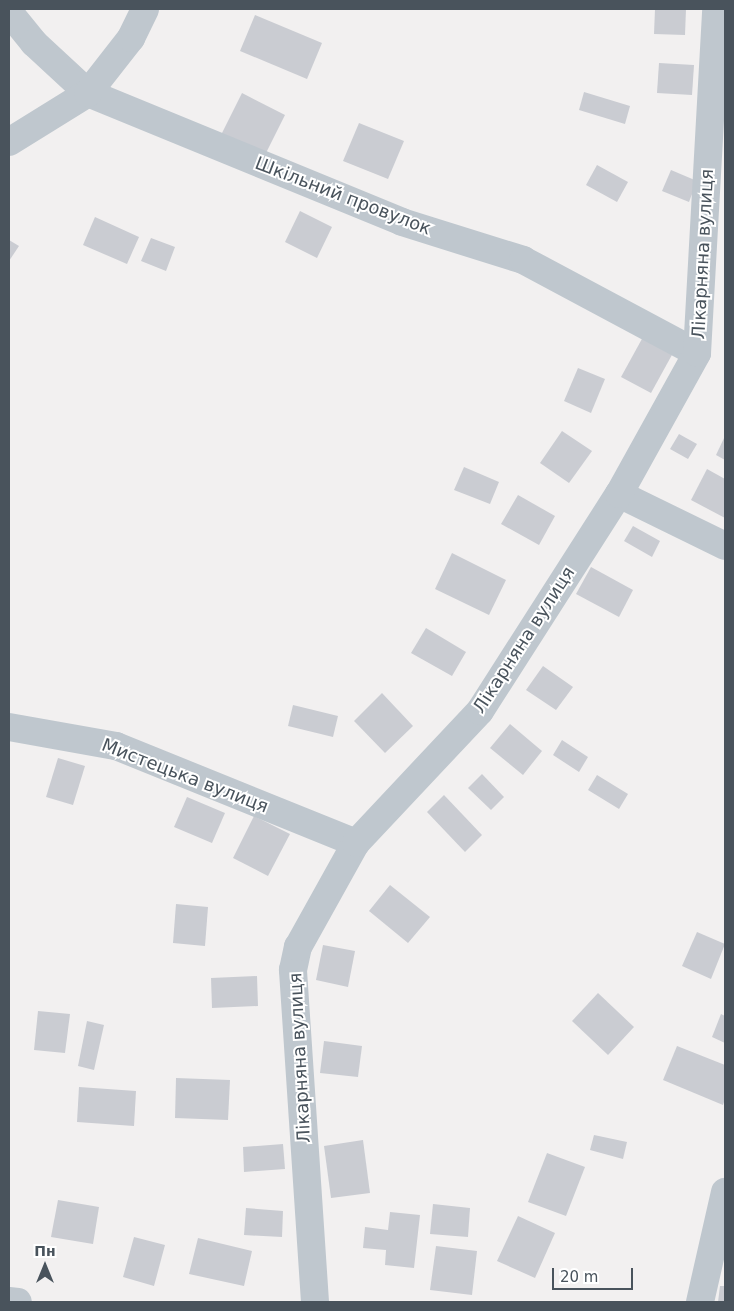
<!DOCTYPE html>
<meta charset="utf-8">
<style>
body{margin:0}
#map{position:relative;width:734px;height:1311px;overflow:hidden;background:#f2f0f0;font-family:"DejaVu Sans",sans-serif}
div>[style]{position:absolute}
[style*='--x']{left:calc(var(--x)*1px);top:calc(var(--y)*1px);width:calc(var(--w)*1px);rotate:calc(var(--a)*1deg)}
.building>*{inset:0;background:#caccd2}
.minor>*{height:28px;margin:-14px;padding:0 14px;transform-origin:14px;border-radius:14px;background:#bfc7ce}
span{translate:-50% -50%;white-space:nowrap;text-align:center;line-height:1.15;-webkit-text-stroke:4px #fff;paint-order:stroke}
.street-label{font-size:18px;color:#49535c}
.frame{position:absolute;inset:0;border:10px solid #49535c;pointer-events:none}
.north{position:absolute;left:20px;top:1241px;width:50px;height:50px;-webkit-text-stroke:4px #fff;paint-order:stroke;rotate:0deg;font-size:14px;font-weight:700;line-height:20px;text-align:center;color:#49535c}
.north::after{content:'';display:block;margin:auto;width:18px;height:22px;background:#49535c;clip-path:polygon(50% 0,100% 100%,50% 72%,0 100%)}
.scale{position:absolute;left:552px;top:1268px;width:81px;height:22px;box-sizing:border-box;border:2px solid #49535c;border-top:0;padding-left:6px;font-size:15px;line-height:18px;white-space:nowrap;color:#49535c;-webkit-text-stroke:4px #fff;paint-order:stroke}
</style>
<div id="map">
<div class="building">
<div style="clip-path:polygon(655px 9px,686px 9px,685px 35px,654px 34px)"></div>
<div style="clip-path:polygon(255px 15px,322px 43px,307px 79px,240px 51px)"></div>
<div style="clip-path:polygon(659px 63px,694px 65px,692px 95px,657px 93px)"></div>
<div style="clip-path:polygon(584px 92px,630px 106px,625px 124px,579px 110px)"></div>
<div style="clip-path:polygon(242px 93px,285px 115px,263px 159px,220px 137px)"></div>
<div style="clip-path:polygon(359px 123px,404px 141px,388px 179px,343px 161px)"></div>
<div style="clip-path:polygon(597px 165px,628px 182px,617px 202px,586px 185px)"></div>
<div style="clip-path:polygon(671px 170px,697px 181px,689px 202px,662px 191px)"></div>
<div style="clip-path:polygon(300px 211px,332px 227px,317px 258px,285px 242px)"></div>
<div style="clip-path:polygon(95px 217px,139px 237px,127px 264px,83px 245px)"></div>
<div style="clip-path:polygon(151px 238px,175px 247px,166px 271px,141px 261px)"></div>
<div style="clip-path:polygon(9px 240px,19px 246px,9px 261px)"></div>
<div style="clip-path:polygon(643px 337px,673px 353px,651px 393px,621px 377px)"></div>
<div style="clip-path:polygon(578px 368px,605px 379px,591px 413px,564px 401px)"></div>
<div style="clip-path:polygon(562px 431px,592px 451px,569px 483px,540px 463px)"></div>
<div style="clip-path:polygon(679px 434px,697px 444px,688px 459px,670px 449px)"></div>
<div style="clip-path:polygon(725px 436px,725px 460px,716px 455px)"></div>
<div style="clip-path:polygon(464px 467px,499px 482px,490px 504px,454px 490px)"></div>
<div style="clip-path:polygon(707px 469px,725px 479px,725px 518px,691px 500px)"></div>
<div style="clip-path:polygon(518px 495px,555px 516px,539px 545px,501px 524px)"></div>
<div style="clip-path:polygon(633px 526px,660px 541px,652px 557px,624px 541px)"></div>
<div style="clip-path:polygon(452px 553px,506px 580px,489px 615px,435px 589px)"></div>
<div style="clip-path:polygon(591px 567px,633px 590px,619px 617px,576px 594px)"></div>
<div style="clip-path:polygon(426px 628px,466px 652px,452px 676px,411px 653px)"></div>
<div style="clip-path:polygon(543px 666px,573px 687px,556px 710px,526px 690px)"></div>
<div style="clip-path:polygon(382px 693px,413px 726px,385px 753px,354px 721px)"></div>
<div style="clip-path:polygon(293px 705px,338px 716px,333px 737px,288px 726px)"></div>
<div style="clip-path:polygon(510px 724px,542px 751px,523px 775px,490px 748px)"></div>
<div style="clip-path:polygon(562px 740px,588px 757px,579px 772px,553px 755px)"></div>
<div style="clip-path:polygon(58px 758px,85px 766px,73px 805px,46px 797px)"></div>
<div style="clip-path:polygon(482px 774px,504px 797px,491px 810px,468px 788px)"></div>
<div style="clip-path:polygon(597px 775px,628px 794px,619px 809px,588px 790px)"></div>
<div style="clip-path:polygon(444px 795px,482px 835px,465px 852px,427px 812px)"></div>
<div style="clip-path:polygon(187px 797px,225px 813px,212px 843px,174px 827px)"></div>
<div style="clip-path:polygon(254px 816px,290px 834px,268px 876px,233px 858px)"></div>
<div style="clip-path:polygon(390px 885px,430px 917px,408px 943px,369px 911px)"></div>
<div style="clip-path:polygon(176px 904px,208px 907px,205px 946px,173px 943px)"></div>
<div style="clip-path:polygon(697px 932px,725px 944px,711px 979px,682px 966px)"></div>
<div style="clip-path:polygon(323px 945px,355px 951px,348px 987px,316px 980px)"></div>
<div style="clip-path:polygon(257px 976px,258px 1006px,212px 1008px,211px 978px)"></div>
<div style="clip-path:polygon(598px 993px,634px 1027px,608px 1055px,572px 1021px)"></div>
<div style="clip-path:polygon(38px 1011px,70px 1014px,65px 1053px,34px 1050px)"></div>
<div style="clip-path:polygon(721px 1014px,725px 1016px,725px 1043px,712px 1037px)"></div>
<div style="clip-path:polygon(87px 1021px,104px 1025px,94px 1070px,78px 1066px)"></div>
<div style="clip-path:polygon(324px 1041px,362px 1046px,358px 1077px,320px 1073px)"></div>
<div style="clip-path:polygon(677px 1046px,725px 1065px,725px 1099px,723px 1105px,663px 1080px)"></div>
<div style="clip-path:polygon(176px 1078px,230px 1080px,228px 1120px,175px 1118px)"></div>
<div style="clip-path:polygon(79px 1087px,136px 1091px,134px 1126px,77px 1122px)"></div>
<div style="clip-path:polygon(594px 1135px,627px 1142px,623px 1159px,590px 1150px)"></div>
<div style="clip-path:polygon(363px 1140px,370px 1193px,331px 1198px,324px 1146px)"></div>
<div style="clip-path:polygon(283px 1144px,285px 1169px,244px 1172px,243px 1147px)"></div>
<div style="clip-path:polygon(547px 1153px,585px 1167px,566px 1216px,528px 1202px)"></div>
<div style="clip-path:polygon(58px 1200px,99px 1207px,93px 1244px,51px 1237px)"></div>
<div style="clip-path:polygon(433px 1204px,470px 1208px,468px 1237px,430px 1234px)"></div>
<div style="clip-path:polygon(246px 1208px,283px 1211px,282px 1237px,244px 1235px)"></div>
<div style="clip-path:polygon(390px 1212px,420px 1215px,414px 1268px,385px 1265px,386px 1250px,363px 1248px,365px 1227px,388px 1230px)"></div>
<div style="clip-path:polygon(518px 1216px,555px 1233px,535px 1278px,497px 1261px)"></div>
<div style="clip-path:polygon(134px 1237px,165px 1245px,154px 1286px,123px 1277px)"></div>
<div style="clip-path:polygon(198px 1238px,252px 1251px,244px 1286px,189px 1274px)"></div>
<div style="clip-path:polygon(436px 1246px,477px 1251px,472px 1295px,430px 1290px)"></div>
<div style="clip-path:polygon(720px 1286px,725px 1286px,725px 1302px,718px 1302px)"></div>
</div>
<div class="minor">
<div style="--x:9;--y:12;--w:40;--a:51"></div>
<div style="--x:34;--y:43;--w:74;--a:42.8"></div>
<div style="--x:88;--y:93;--w:339;--a:22.3"></div>
<div style="--x:402;--y:222;--w:127;--a:17.4"></div>
<div style="--x:523;--y:260;--w:197;--a:28.1"></div>
<div style="--x:9;--y:142;--w:93;--a:-31.8"></div>
<div style="--x:88;--y:93;--w:70;--a:-52"></div>
<div style="--x:131;--y:38;--w:32;--a:-64"></div>
<div style="--x:619;--y:494;--w:118;--a:26.1"></div>
<div style="--x:9;--y:727;--w:109;--a:10.1"></div>
<div style="--x:116;--y:746;--w:259;--a:22"></div>
<div style="--x:9;--y:1301;--w:9;--a:6"></div>
<div style="--x:315;--y:1302;--w:333;--a:-93.8"></div>
<div style="--x:293;--y:970;--w:24;--a:-78"></div>
<div style="--x:298;--y:947;--w:119;--a:-60.9"></div>
<div style="--x:356;--y:843;--w:181;--a:-46.8"></div>
<div style="--x:480;--y:711;--w:258;--a:-57.4"></div>
<div style="--x:619;--y:494;--w:161;--a:-61"></div>
<div style="--x:697;--y:353;--w:345;--a:-86.8"></div>
<div style="--x:700;--y:1302;--w:113;--a:-77.2"></div>
</div>
<div class="street-label">
<span style="left:343px;top:196px;rotate:21deg">Шкільний провулок</span>
<span style="left:703px;top:254px;rotate:-87deg">Лікарняна вулиця</span>
<span style="left:524px;top:640px;rotate:-57deg">Лікарняна вулиця</span>
<span style="left:185px;top:776px;rotate:21deg">Мистецька вулиця</span>
<span style="left:300px;top:1058px;rotate:-93deg">Лікарняна вулиця</span>
</div>
<div class="frame"></div>
<div class="north">Пн</div>
<div class="scale">20 m</div>
</div>
